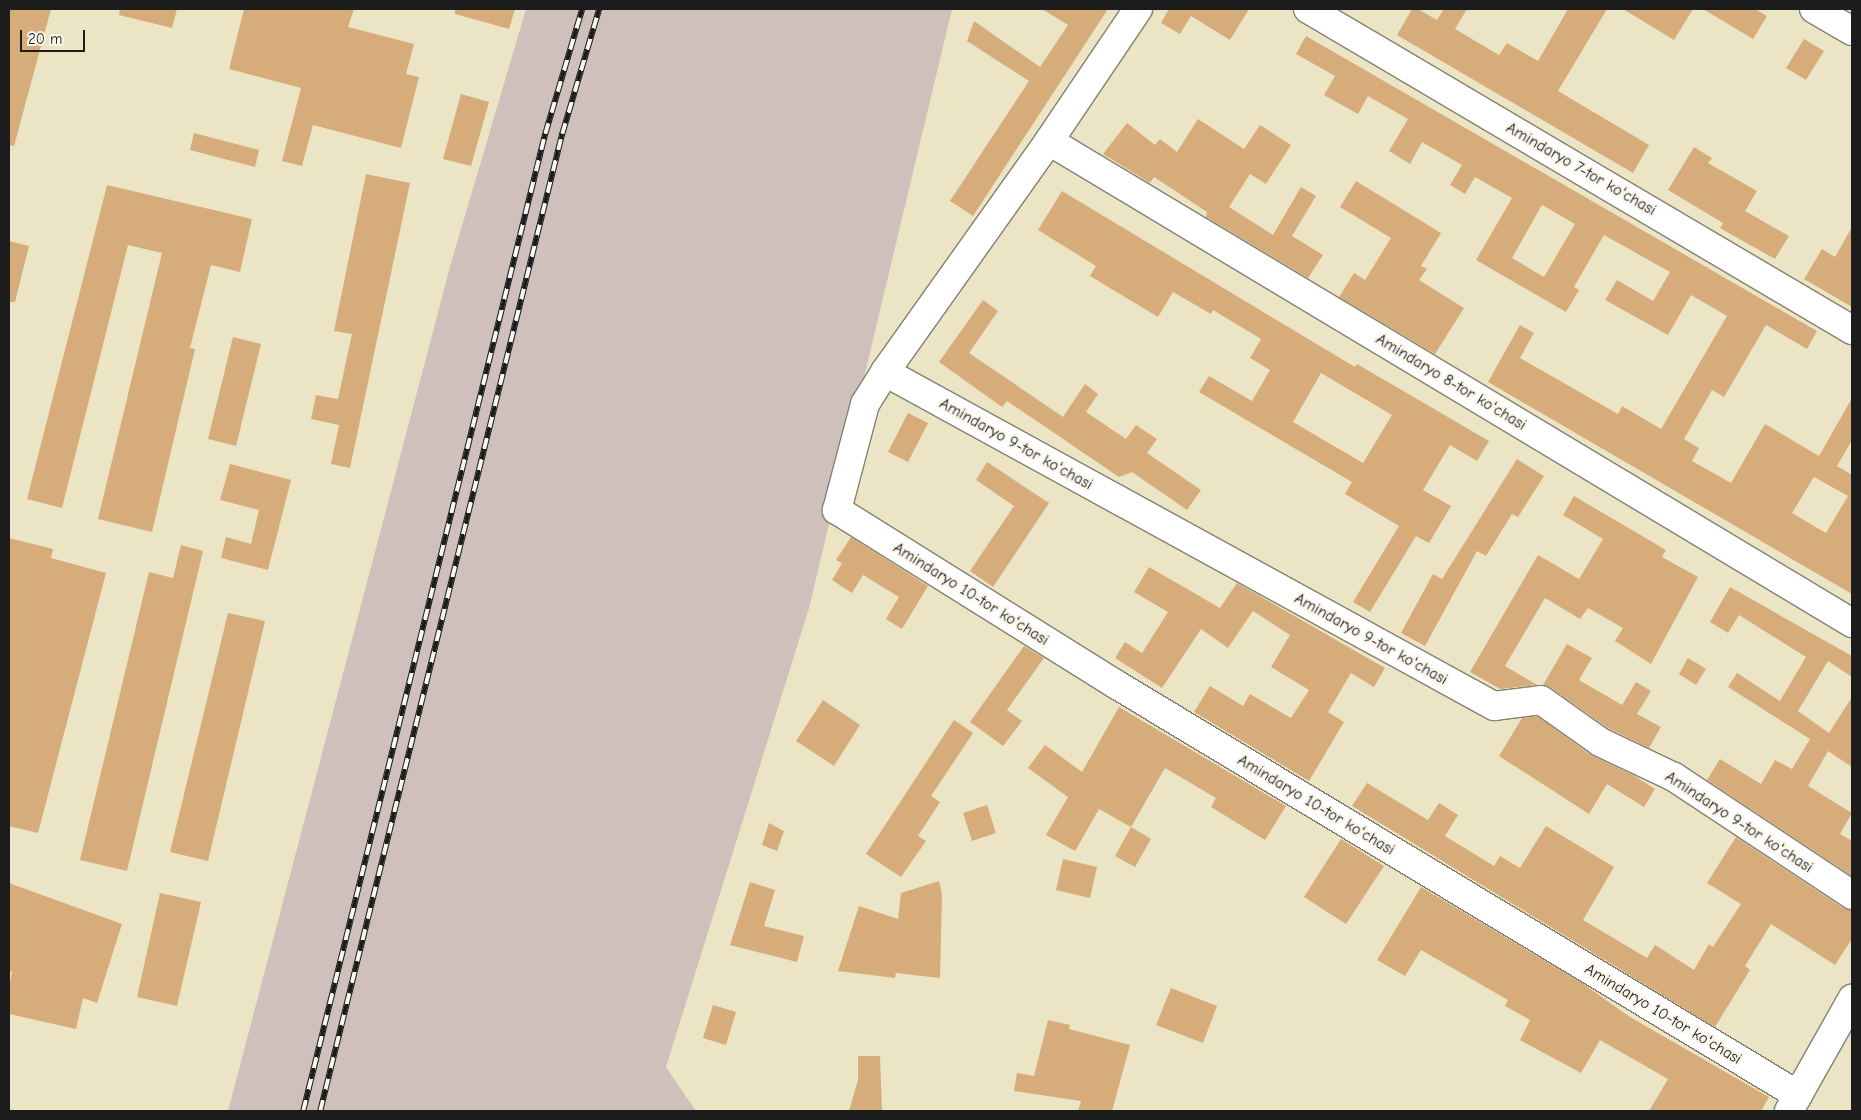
<!DOCTYPE html>
<meta charset="utf-8">
<style>
body{margin:0}
#map{position:relative;width:1861px;height:1120px;overflow:hidden;background:#ece5c5;font-family:"Comic Neue",sans-serif}
div>[style]{position:absolute}
[style*='--x']{left:calc(var(--x)*1px);top:calc(var(--y)*1px);width:calc(var(--w)*1px);rotate:calc(var(--a)*1deg)}
.industrial>*{inset:0;background:#cfc0bb}
.building>*{inset:0;background:#d6ac7b}
.roads{filter:drop-shadow(1px 0 #848070) drop-shadow(-1px 0 #848070) drop-shadow(0 1px #848070) drop-shadow(0 -1px #848070)}
.minor>*{height:28px;margin:-14px;padding:0 14px;transform-origin:14px;border-radius:14px;background:#fff}
.rail>*{height:5.5px;margin-top:-2.75px;transform-origin:0;background:repeating-linear-gradient(90deg,#fbf7ec 0 11px,#1c1c1c 0 22px);box-sizing:border-box;border-block:1px solid #1c1c1c}
span{translate:-50% -50%;white-space:nowrap;text-align:center;line-height:1.15;-webkit-text-stroke:5px #fbf7ec;paint-order:stroke}
.street-label{font-size:16px;color:#1c1c1c}
.frame{position:absolute;inset:0;border:10px solid #1c1c1c;pointer-events:none}
.scale{position:absolute;left:20px;top:30px;width:65px;height:22px;box-sizing:border-box;border:2px solid #1c1c1c;border-top:0;padding-left:6px;font-size:15px;line-height:18px;white-space:nowrap;color:#1c1c1c;-webkit-text-stroke:4px #fbf7ec;paint-order:stroke}
</style>
<div id="map">
<div class="industrial">
<div style="clip-path:polygon(526px 9px,952px 9px,809px 608px,666px 1067px,696px 1111px,228px 1111px,451px 263px)"></div>
</div>
<div class="building">
<div style="clip-path:polygon(9px 9px,51px 9px,14px 146px,9px 145px)"></div>
<div style="clip-path:polygon(120px 9px,177px 9px,172px 28px,119px 15px)"></div>
<div style="clip-path:polygon(244px 9px,354px 9px,348px 27px,414px 44px,406px 74px,419px 77px,401px 148px,313px 125px,302px 166px,282px 161px,301px 88px,229px 69px)"></div>
<div style="clip-path:polygon(455px 9px,515px 9px,509px 29px,455px 14px)"></div>
<div style="clip-path:polygon(1042px 9px,1108px 9px,973px 216px,950px 201px,1029px 81px,967px 41px,974px 21px,1040px 67px,1068px 25px)"></div>
<div style="clip-path:polygon(1169px 9px,1249px 9px,1230px 40px,1191px 16px,1180px 34px,1161px 23px)"></div>
<div style="clip-path:polygon(1412px 9px,1418px 9px,1437px 20px,1444px 9px,1467px 9px,1455px 29px,1499px 55px,1507px 43px,1538px 61px,1568px 9px,1607px 9px,1558px 91px,1649px 145px,1633px 173px,1397px 35px)"></div>
<div style="clip-path:polygon(1623px 9px,1693px 9px,1674px 40px)"></div>
<div style="clip-path:polygon(1703px 9px,1755px 9px,1767px 16px,1753px 39px)"></div>
<div style="clip-path:polygon(evenodd,1306px 36px,1817px 331px,1807px 349px,1766px 325px,1724px 397px,1712px 390px,1684px 439px,1699px 448px,1692px 461px,1731px 483px,1765px 424px,1819px 456px,1852px 398px,1852px 440px,1837px 466px,1852px 475px,1852px 594px,1488px 382px,1520px 325px,1534px 333px,1520px 358px,1618px 414px,1622px 406px,1661px 429px,1727px 316px,1691px 295px,1668px 335px,1605px 300px,1617px 280px,1653px 301px,1670px 272px,1604px 235px,1574px 287px,1579px 290px,1566px 312px,1476px 260px,1512px 198px,1475px 177px,1465px 194px,1450px 185px,1462px 165px,1422px 142px,1410px 164px,1389px 151px,1408px 119px,1368px 96px,1358px 114px,1324px 95px,1335px 76px,1296px 54px,1306px 36px,1542px 205px,1575px 224px,1544px 277px,1512px 258px,1542px 205px,1306px 36px,1814px 477px,1848px 496px,1826px 533px,1792px 513px,1814px 477px)"></div>
<div style="clip-path:polygon(1804px 39px,1824px 51px,1806px 80px,1786px 68px)"></div>
<div style="clip-path:polygon(461px 94px,489px 102px,471px 166px,443px 159px)"></div>
<div style="clip-path:polygon(1198px 119px,1244px 149px,1260px 125px,1291px 145px,1266px 184px,1250px 174px,1229px 207px,1273px 235px,1301px 187px,1316px 196px,1292px 236px,1323px 255px,1308px 278px,1206px 217px,1207px 212px,1154px 177px,1150px 183px,1103px 154px,1127px 123px,1155px 145px,1160px 139px,1177px 152px)"></div>
<div style="clip-path:polygon(194px 133px,259px 150px,255px 167px,190px 150px)"></div>
<div style="clip-path:polygon(1694px 147px,1712px 158px,1708px 163px,1757px 191px,1745px 211px,1789px 236px,1775px 259px,1720px 228px,1723px 223px,1668px 190px)"></div>
<div style="clip-path:polygon(366px 174px,410px 183px,350px 468px,331px 464px,339px 425px,311px 419px,316px 395px,338px 399px,352px 334px,334px 331px)"></div>
<div style="clip-path:polygon(1356px 181px,1441px 233px,1421px 266px,1427px 269px,1419px 280px,1464px 308px,1435px 354px,1339px 297px,1354px 273px,1365px 280px,1391px 238px,1340px 207px)"></div>
<div style="clip-path:polygon(107px 185px,252px 219px,240px 272px,211px 265px,190px 348px,195px 349px,152px 532px,98px 519px,162px 253px,128px 245px,62px 508px,27px 499px)"></div>
<div style="clip-path:polygon(evenodd,1062px 191px,1355px 367px,1357px 364px,1489px 441px,1477px 461px,1450px 445px,1423px 490px,1451px 506px,1429px 543px,1416px 536px,1370px 612px,1353px 602px,1399px 526px,1345px 494px,1352px 482px,1199px 392px,1209px 376px,1252px 401px,1270px 370px,1250px 358px,1261px 339px,1213px 310px,1211px 314px,1173px 292px,1158px 317px,1090px 276px,1096px 266px,1038px 230px,1062px 191px,1321px 373px,1392px 415px,1363px 463px,1293px 422px,1321px 373px)"></div>
<div style="clip-path:polygon(1852px 227px,1852px 307px,1804px 279px,1822px 249px,1835px 257px)"></div>
<div style="clip-path:polygon(9px 241px,29px 246px,15px 302px,9px 302px)"></div>
<div style="clip-path:polygon(983px 300px,998px 311px,969px 353px,1063px 417px,1085px 384px,1098px 394px,1086px 412px,1126px 439px,1136px 425px,1157px 439px,1147px 453px,1201px 490px,1187px 510px,1132px 472px,1119px 477px,1007px 401px,1002px 407px,939px 362px)"></div>
<div style="clip-path:polygon(233px 337px,261px 344px,236px 446px,208px 439px)"></div>
<div style="clip-path:polygon(908px 413px,928px 423px,908px 462px,888px 452px)"></div>
<div style="clip-path:polygon(1517px 459px,1544px 476px,1518px 517px,1512px 514px,1486px 556px,1477px 551px,1425px 646px,1401px 633px,1433px 574px,1442px 579px)"></div>
<div style="clip-path:polygon(987px 462px,1049px 503px,993px 587px,970px 571px,1014px 506px,976px 480px)"></div>
<div style="clip-path:polygon(230px 464px,291px 480px,268px 570px,221px 558px,226px 537px,251px 544px,259px 510px,220px 500px)"></div>
<div style="clip-path:polygon(1574px 496px,1666px 550px,1662px 557px,1698px 577px,1651px 664px,1615px 641px,1623px 628px,1588px 608px,1580px 619px,1545px 598px,1505px 666px,1537px 685px,1500px 689px,1470px 672px,1538px 555px,1579px 579px,1603px 539px,1563px 515px)"></div>
<div style="clip-path:polygon(851px 537px,928px 586px,902px 629px,886px 619px,899px 597px,863px 575px,852px 593px,832px 580px,842px 563px,836px 560px)"></div>
<div style="clip-path:polygon(9px 538px,53px 549px,51px 558px,106px 573px,38px 833px,9px 826px)"></div>
<div style="clip-path:polygon(181px 545px,203px 551px,127px 871px,80px 860px,149px 572px,173px 578px)"></div>
<div style="clip-path:polygon(1149px 567px,1220px 608px,1237px 583px,1385px 668px,1374px 687px,1351px 673px,1328px 712px,1344px 722px,1309px 781px,1194px 712px,1210px 686px,1243px 706px,1250px 694px,1291px 718px,1309px 690px,1271px 667px,1290px 635px,1253px 611px,1228px 648px,1201px 629px,1162px 688px,1115px 658px,1125px 642px,1142px 653px,1168px 612px,1134px 592px)"></div>
<div style="clip-path:polygon(1730px 587px,1852px 656px,1852px 677px,1828px 661px,1798px 711px,1829px 733px,1852px 697px,1852px 767px,1828px 751px,1808px 786px,1852px 813px,1840px 834px,1852px 841px,1852px 876px,1707px 780px,1720px 759px,1761px 784px,1775px 760px,1792px 769px,1810px 739px,1728px 687px,1737px 673px,1780px 701px,1806px 657px,1739px 615px,1728px 633px,1710px 622px)"></div>
<div style="clip-path:polygon(228px 613px,265px 621px,208px 861px,170px 852px)"></div>
<div style="clip-path:polygon(1567px 644px,1592px 658px,1579px 680px,1622px 705px,1636px 682px,1651px 691px,1637px 714px,1661px 727px,1649px 748px,1608px 728px,1550px 687px,1543px 685px)"></div>
<div style="clip-path:polygon(1024px 646px,1044px 658px,1007px 710px,1022px 721px,1003px 746px,970px 722px)"></div>
<div style="clip-path:polygon(1688px 658px,1706px 669px,1696px 685px,1679px 674px)"></div>
<div style="clip-path:polygon(823px 700px,860px 725px,834px 766px,796px 741px)"></div>
<div style="clip-path:polygon(1119px 707px,1286px 806px,1265px 840px,1211px 807px,1216px 798px,1165px 768px,1131px 827px,1099px 809px,1075px 851px,1046px 835px,1068px 797px,1028px 768px,1045px 745px,1082px 772px)"></div>
<div style="clip-path:polygon(1537px 716px,1591px 755px,1633px 775px,1655px 789px,1644px 807px,1607px 784px,1589px 814px,1499px 756px,1522px 718px)"></div>
<div style="clip-path:polygon(954px 720px,973px 733px,931px 796px,940px 802px,918px 836px,926px 841px,901px 877px,866px 854px)"></div>
<div style="clip-path:polygon(1367px 783px,1428px 820px,1439px 803px,1458px 815px,1445px 836px,1494px 866px,1500px 856px,1520px 868px,1546px 826px,1614px 867px,1583px 920px,1647px 958px,1655px 945px,1694px 970px,1709px 944px,1713px 947px,1741px 904px,1707px 883px,1736px 837px,1843px 908px,1852px 910px,1852px 939px,1835px 965px,1771px 924px,1745px 966px,1750px 970px,1715px 1027px,1352px 806px)"></div>
<div style="clip-path:polygon(987px 805px,996px 833px,972px 841px,963px 813px)"></div>
<div style="clip-path:polygon(769px 823px,784px 831px,777px 851px,762px 845px)"></div>
<div style="clip-path:polygon(1131px 827px,1151px 839px,1135px 867px,1115px 856px)"></div>
<div style="clip-path:polygon(1341px 839px,1384px 866px,1346px 924px,1304px 897px)"></div>
<div style="clip-path:polygon(1063px 859px,1097px 867px,1090px 898px,1056px 890px)"></div>
<div style="clip-path:polygon(939px 881px,942px 894px,940px 978px,896px 973px,895px 978px,838px 971px,859px 906px,898px 919px,901px 893px)"></div>
<div style="clip-path:polygon(750px 882px,775px 890px,764px 926px,804px 936px,797px 962px,730px 945px)"></div>
<div style="clip-path:polygon(9px 883px,122px 924px,97px 1003px,83px 998px,76px 1029px,9px 1014px,9px 987px,12px 972px,9px 971px)"></div>
<div style="clip-path:polygon(1421px 887px,1582px 983px,1630px 1017px,1769px 1097px,1761px 1111px,1649px 1111px,1668px 1079px,1600px 1040px,1581px 1073px,1520px 1040px,1530px 1020px,1505px 1006px,1508px 1000px,1421px 950px,1405px 976px,1377px 960px)"></div>
<div style="clip-path:polygon(160px 893px,201px 902px,177px 1006px,137px 997px)"></div>
<div style="clip-path:polygon(1171px 988px,1217px 1006px,1203px 1043px,1156px 1025px)"></div>
<div style="clip-path:polygon(713px 1005px,736px 1012px,726px 1045px,703px 1038px)"></div>
<div style="clip-path:polygon(1048px 1020px,1070px 1025px,1069px 1029px,1130px 1045px,1112px 1111px,1078px 1111px,1081px 1101px,1014px 1091px,1017px 1073px,1034px 1076px)"></div>
<div style="clip-path:polygon(858px 1056px,880px 1056px,882px 1111px,849px 1111px,858px 1080px)"></div>
</div>
<div class="roads">
<div class="minor">
<div style="--x:1138;--y:9;--w:159;--a:124"></div>
<div style="--x:1049;--y:141;--w:283;--a:125.4"></div>
<div style="--x:885;--y:372;--w:38;--a:122"></div>
<div style="--x:865;--y:404;--w:110;--a:104.8"></div>
<div style="--x:837;--y:510;--w:330;--a:32"></div>
<div style="--x:1117;--y:685;--w:795;--a:31.05"></div>
<div style="--x:1308;--y:9;--w:632;--a:30.54"></div>
<div style="--x:1814;--y:9;--w:44;--a:30.1"></div>
<div style="--x:1049;--y:141;--w:937;--a:30.97"></div>
<div style="--x:885;--y:372;--w:695;--a:28.74"></div>
<div style="--x:1494;--y:706;--w:47;--a:-7.3"></div>
<div style="--x:1541;--y:700;--w:72;--a:35.4"></div>
<div style="--x:1600;--y:742;--w:82;--a:25.3"></div>
<div style="--x:1674;--y:777;--w:214;--a:33.5"></div>
<div style="--x:1789;--y:1111;--w:129;--a:-60.6"></div>
</div>
</div>
<div class="rail">
<div style="--x:303;--y:1111;--w:1007;--a:-76.09"></div>
<div style="--x:545;--y:134;--w:130;--a:-73.5"></div>
<div style="--x:320;--y:1111;--w:1007;--a:-76.09"></div>
<div style="--x:562;--y:134;--w:130;--a:-73.5"></div>
</div>
<div class="street-label">
<span style="left:1581px;top:169px;rotate:30deg">Amindaryo 7-tor koʻchasi</span>
<span style="left:1451px;top:382px;rotate:31deg">Amindaryo 8-tor koʻchasi</span>
<span style="left:1016px;top:444px;rotate:29deg">Amindaryo 9-tor koʻchasi</span>
<span style="left:971px;top:594px;rotate:32deg">Amindaryo 10-tor koʻchasi</span>
<span style="left:1371px;top:639px;rotate:29deg">Amindaryo 9-tor koʻchasi</span>
<span style="left:1316px;top:805px;rotate:31deg">Amindaryo 10-tor koʻchasi</span>
<span style="left:1739px;top:822px;rotate:33deg">Amindaryo 9-tor koʻchasi</span>
<span style="left:1663px;top:1014px;rotate:31deg">Amindaryo 10-tor koʻchasi</span>
</div>
<div class="frame"></div>
<div class="scale">20 m</div>
</div>
